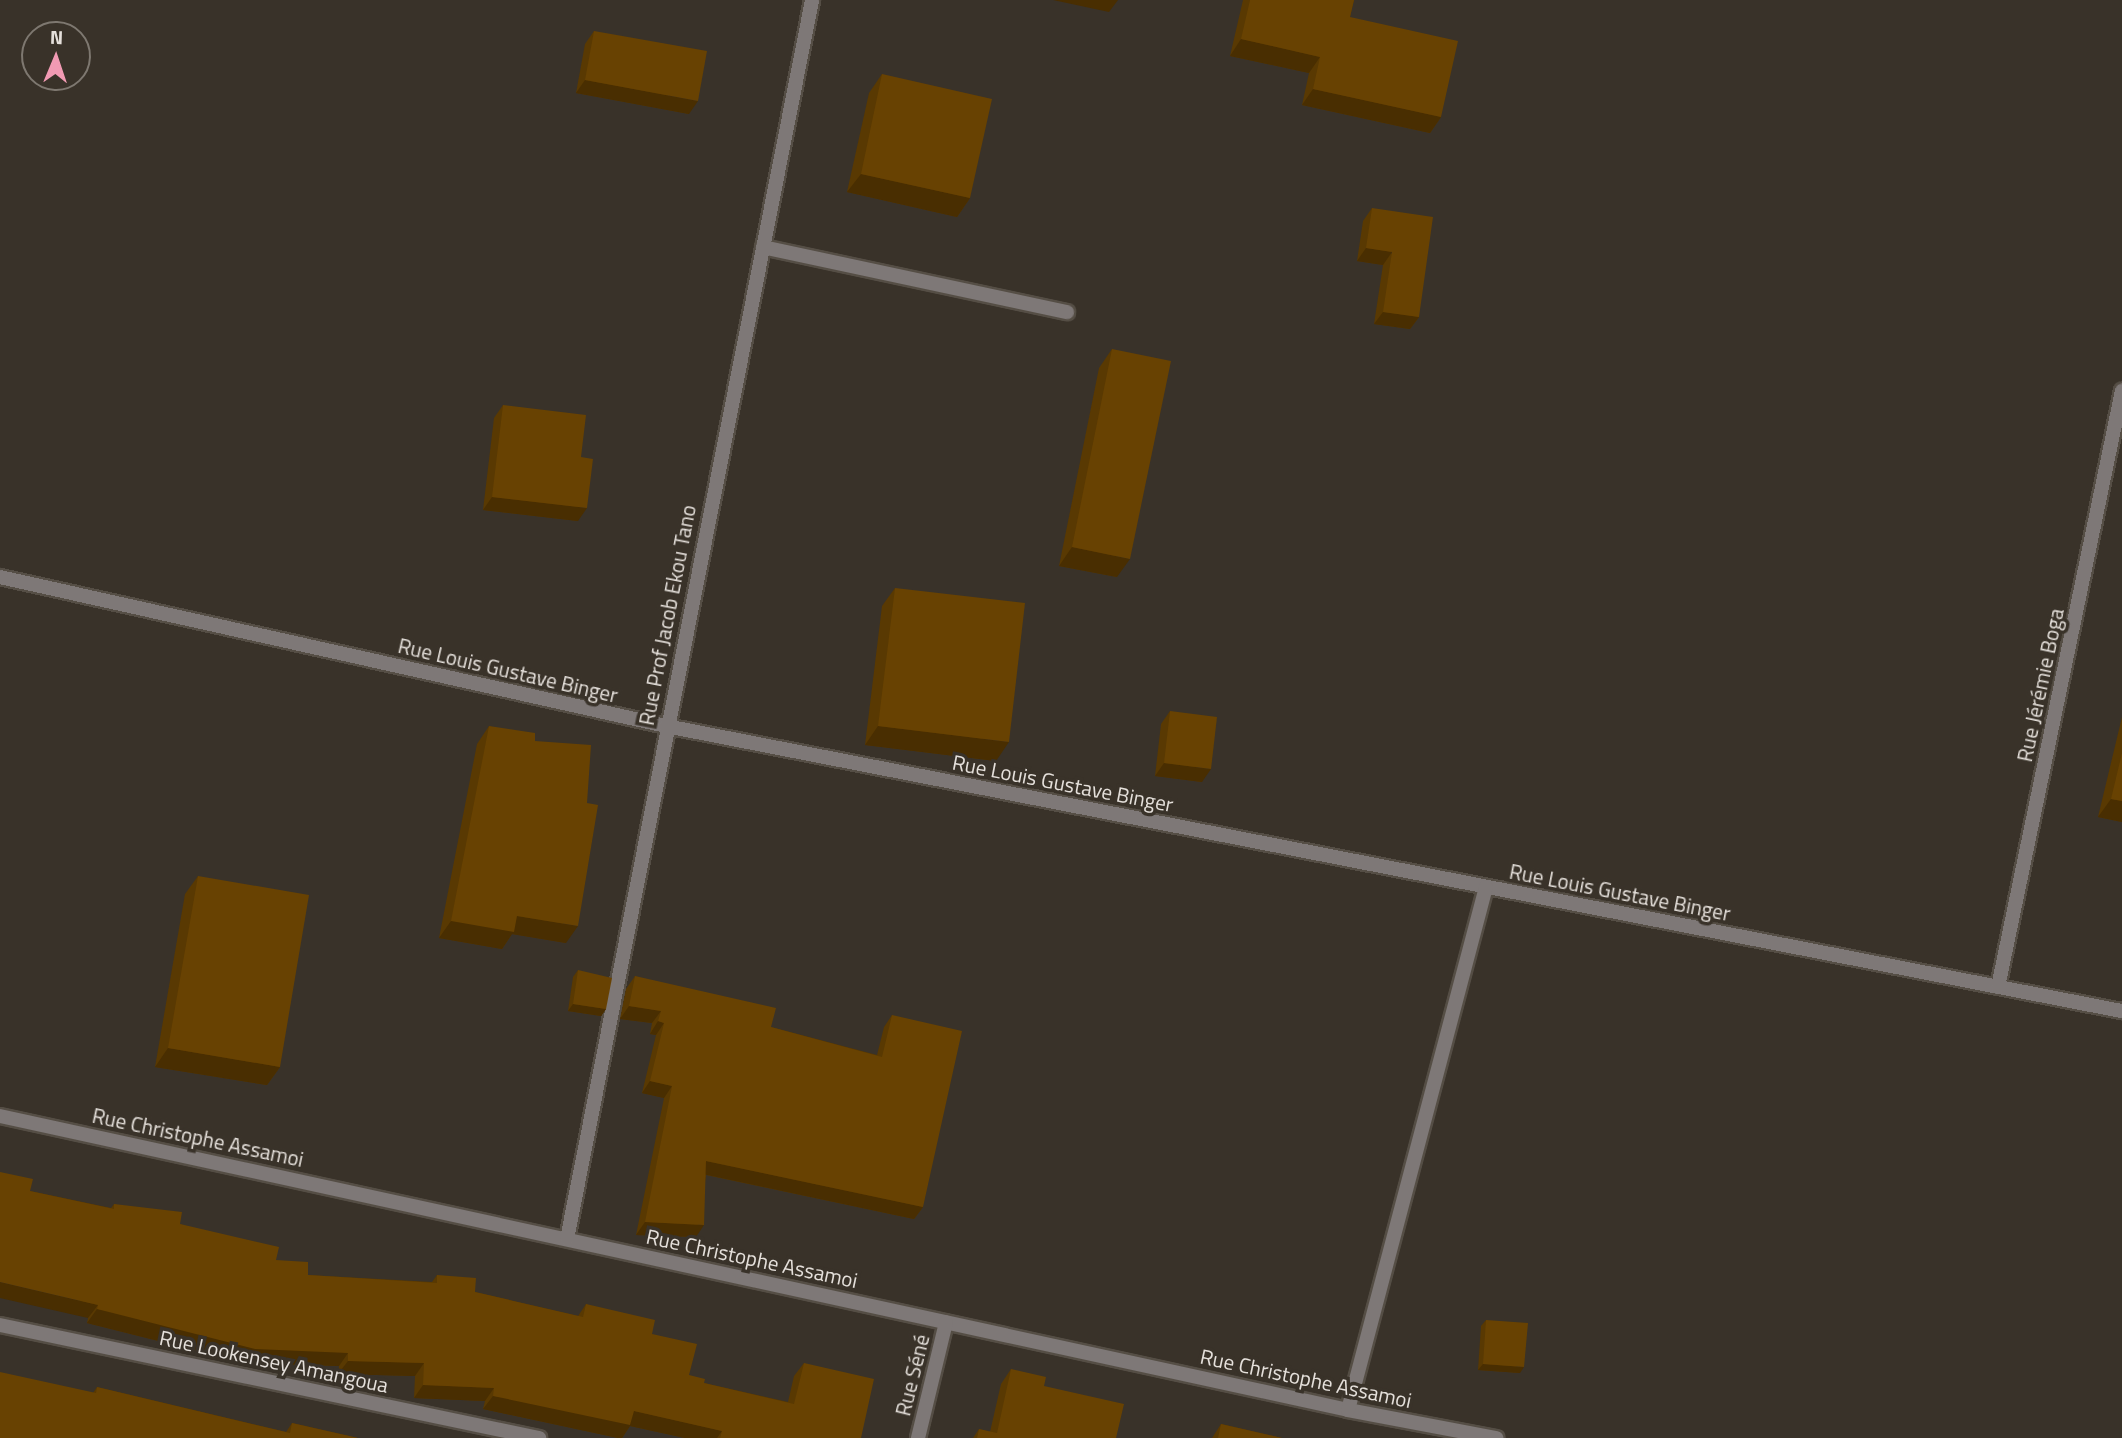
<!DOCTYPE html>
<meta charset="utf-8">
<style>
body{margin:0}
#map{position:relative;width:2122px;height:1438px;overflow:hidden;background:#393229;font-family:"Titillium Web",sans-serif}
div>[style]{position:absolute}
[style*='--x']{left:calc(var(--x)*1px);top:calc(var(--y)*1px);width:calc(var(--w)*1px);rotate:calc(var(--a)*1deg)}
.roads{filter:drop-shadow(2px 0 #554e45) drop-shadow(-2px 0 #554e45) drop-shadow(0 2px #554e45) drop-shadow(0 -2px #554e45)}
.minor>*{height:14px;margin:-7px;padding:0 7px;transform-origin:7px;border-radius:7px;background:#7e7877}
.wall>*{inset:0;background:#593902}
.shaded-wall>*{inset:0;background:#492e01}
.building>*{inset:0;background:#684202}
span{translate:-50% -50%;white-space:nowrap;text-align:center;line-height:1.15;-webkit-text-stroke:7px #393229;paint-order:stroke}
.street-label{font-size:21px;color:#e5e0db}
.north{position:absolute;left:21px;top:21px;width:70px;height:70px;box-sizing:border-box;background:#393229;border:2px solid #7e7870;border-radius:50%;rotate:2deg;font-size:19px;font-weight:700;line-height:28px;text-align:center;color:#e5e0db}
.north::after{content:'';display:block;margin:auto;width:24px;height:32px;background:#f19ab3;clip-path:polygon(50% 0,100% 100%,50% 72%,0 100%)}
</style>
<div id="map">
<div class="roads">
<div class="minor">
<div style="--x:763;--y:247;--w:311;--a:12.1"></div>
<div style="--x:0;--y:577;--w:682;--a:12.61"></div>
<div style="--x:666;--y:726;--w:1484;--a:11.08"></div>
<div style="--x:1998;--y:987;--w:609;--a:-78.25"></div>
<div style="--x:0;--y:1116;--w:1380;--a:12.3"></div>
<div style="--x:1348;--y:1410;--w:151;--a:10.7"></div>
<div style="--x:567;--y:1239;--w:1263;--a:-78.81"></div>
<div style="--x:0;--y:1325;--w:551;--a:11.84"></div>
<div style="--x:1348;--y:1410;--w:541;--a:-75.22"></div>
<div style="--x:918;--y:1438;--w:119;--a:-76.4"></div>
</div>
</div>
<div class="wall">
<div style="clip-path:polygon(1243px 0,1354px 0,1350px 17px,1441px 117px,1430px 133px,1302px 105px,1309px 73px,1230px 56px)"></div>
<div style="clip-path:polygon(594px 31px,689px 114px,576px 93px,585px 44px)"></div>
<div style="clip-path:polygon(882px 74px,970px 198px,957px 217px,847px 192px,869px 93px)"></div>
<div style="clip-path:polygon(1372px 208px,1419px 317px,1410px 329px,1374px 324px,1383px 265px,1357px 261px,1363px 221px)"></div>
<div style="clip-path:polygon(1112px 349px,1117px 577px,1059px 566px,1099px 368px)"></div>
<div style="clip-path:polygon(503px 405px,581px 457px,578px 521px,483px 510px,494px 418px)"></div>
<div style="clip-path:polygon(895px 588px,996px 761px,865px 745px,882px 606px)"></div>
<div style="clip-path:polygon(1170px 711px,1202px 782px,1155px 776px,1161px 724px)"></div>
<div style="clip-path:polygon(2122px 717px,2122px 822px,2098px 817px)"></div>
<div style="clip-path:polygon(489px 726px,535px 741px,566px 943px,512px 934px,502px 949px,439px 938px,477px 744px)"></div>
<div style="clip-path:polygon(198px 876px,280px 1067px,267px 1085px,155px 1067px,185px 894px)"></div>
<div style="clip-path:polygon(578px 970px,606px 1009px,601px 1016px,568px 1011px,573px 977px)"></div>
<div style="clip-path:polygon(635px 976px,771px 1027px,877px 1055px,884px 1027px,892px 1015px,923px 1207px,914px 1219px,706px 1175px,696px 1237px,636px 1235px,664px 1098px,642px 1093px,656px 1035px,650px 1034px,652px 1023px,620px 1019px,626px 989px)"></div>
<div style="clip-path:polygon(30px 1191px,111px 1208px,114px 1204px,180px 1224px,276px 1260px,308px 1275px,432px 1282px,437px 1275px,475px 1292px,578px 1316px,586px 1304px,652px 1334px,689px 1375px,704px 1383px,788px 1402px,794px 1376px,804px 1363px,861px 1438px,685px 1438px,630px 1426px,622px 1438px,618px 1438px,483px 1409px,485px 1401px,414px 1398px,415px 1376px,338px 1374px,339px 1366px,246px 1363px,87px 1323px,88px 1318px)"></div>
<div style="clip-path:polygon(1486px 1320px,1520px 1373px,1478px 1370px,1481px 1326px)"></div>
<div style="clip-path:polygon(1011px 1369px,1044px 1386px,1116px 1438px,973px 1438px,979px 1429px,990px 1432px,1001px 1384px)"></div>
<div style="clip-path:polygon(97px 1387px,286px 1432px,292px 1423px,358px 1438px,0 1438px,93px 1393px)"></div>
<div style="clip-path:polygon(1221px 1424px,1282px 1438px,1212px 1438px)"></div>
</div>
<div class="shaded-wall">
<div style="clip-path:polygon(1053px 0,1118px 0,1109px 12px)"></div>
<div style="clip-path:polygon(1241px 39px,1320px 57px,1309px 73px,1230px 56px)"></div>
<div style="clip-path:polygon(585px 80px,698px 101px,689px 114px,576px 93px)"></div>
<div style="clip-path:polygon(1313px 89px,1441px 117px,1430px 133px,1302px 105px)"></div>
<div style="clip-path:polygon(861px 174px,970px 198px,957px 217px,847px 192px)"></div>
<div style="clip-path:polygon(1366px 248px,1392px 252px,1383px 265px,1357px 261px)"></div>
<div style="clip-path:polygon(1383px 312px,1419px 317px,1410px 329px,1374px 324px)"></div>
<div style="clip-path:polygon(492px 497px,587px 508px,578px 521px,483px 510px)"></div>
<div style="clip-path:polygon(1072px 547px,1130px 559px,1117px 577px,1059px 566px)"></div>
<div style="clip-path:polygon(878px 726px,1009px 742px,996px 761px,865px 745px)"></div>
<div style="clip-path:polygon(1164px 763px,1211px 769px,1202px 782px,1155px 776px)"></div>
<div style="clip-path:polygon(2111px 799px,2122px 801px,2122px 822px,2098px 817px)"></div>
<div style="clip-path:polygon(517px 916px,578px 926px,566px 943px,512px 934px,502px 949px,439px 938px,451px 921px)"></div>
<div style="clip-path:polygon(573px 1004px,606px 1009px,601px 1016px,568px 1011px)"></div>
<div style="clip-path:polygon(629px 1006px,661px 1011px,652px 1023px,620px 1019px)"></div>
<div style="clip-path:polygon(658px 1021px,664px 1023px,656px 1035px,650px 1034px)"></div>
<div style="clip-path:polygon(168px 1048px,280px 1067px,267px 1085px,155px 1067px)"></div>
<div style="clip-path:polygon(650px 1081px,672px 1086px,664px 1098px,642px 1093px)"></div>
<div style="clip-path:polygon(706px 1161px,923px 1207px,914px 1219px,698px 1173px)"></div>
<div style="clip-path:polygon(645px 1222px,704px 1225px,696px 1237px,636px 1235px)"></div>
<div style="clip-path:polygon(0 1282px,98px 1305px,88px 1318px,0 1298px)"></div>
<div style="clip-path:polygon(97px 1309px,348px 1353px,339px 1366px,246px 1363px,87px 1323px)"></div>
<div style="clip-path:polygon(348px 1361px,424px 1363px,415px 1376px,338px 1374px)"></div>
<div style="clip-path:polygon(1483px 1364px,1524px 1367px,1520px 1373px,1478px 1370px)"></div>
<div style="clip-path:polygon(423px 1385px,494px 1388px,485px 1401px,414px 1398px)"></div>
<div style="clip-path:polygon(493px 1396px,634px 1411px,722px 1431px,717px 1438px,685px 1438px,630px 1426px,622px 1438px,618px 1438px,483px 1409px)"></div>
</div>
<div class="building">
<div style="clip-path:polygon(1250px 0,1354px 0,1350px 17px,1458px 41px,1441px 117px,1313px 89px,1320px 57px,1241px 39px)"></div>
<div style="clip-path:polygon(594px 31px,707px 51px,698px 101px,585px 80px)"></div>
<div style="clip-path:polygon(882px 74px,992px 99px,970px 198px,861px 174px)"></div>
<div style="clip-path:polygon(1372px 208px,1433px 217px,1419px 317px,1383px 312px,1392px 252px,1366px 248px)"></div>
<div style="clip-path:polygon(1112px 349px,1171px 361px,1130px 559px,1072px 547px)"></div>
<div style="clip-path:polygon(503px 405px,586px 415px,581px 457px,593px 459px,587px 508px,492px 497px)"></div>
<div style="clip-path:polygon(895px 588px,1025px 603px,1009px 742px,878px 726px)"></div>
<div style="clip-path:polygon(1170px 711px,1217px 717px,1211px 769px,1164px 763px)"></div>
<div style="clip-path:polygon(489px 726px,535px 733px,535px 741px,591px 745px,587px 803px,598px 805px,578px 926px,517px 916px,514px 932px,451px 921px)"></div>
<div style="clip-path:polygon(2122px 753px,2122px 801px,2111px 799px)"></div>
<div style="clip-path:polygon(198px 876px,309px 895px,280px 1067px,168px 1048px)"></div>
<div style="clip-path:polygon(578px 970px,612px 978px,606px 1009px,573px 1004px)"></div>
<div style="clip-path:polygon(635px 976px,776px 1008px,771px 1027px,882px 1057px,892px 1015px,962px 1031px,923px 1207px,706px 1161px,704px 1225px,645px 1222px,672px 1086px,650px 1081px,664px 1023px,658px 1021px,661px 1011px,629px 1006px)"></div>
<div style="clip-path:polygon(0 1172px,33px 1179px,30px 1191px,114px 1209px,114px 1204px,182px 1212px,180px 1224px,279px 1247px,276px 1260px,308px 1262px,308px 1275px,437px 1283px,437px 1275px,476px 1278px,475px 1292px,583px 1317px,586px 1304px,655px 1320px,652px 1334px,697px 1344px,689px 1375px,705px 1379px,704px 1383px,794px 1404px,804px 1363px,874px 1379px,861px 1438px,720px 1438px,722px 1431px,634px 1411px,630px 1425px,493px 1396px,494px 1388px,423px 1385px,424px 1363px,348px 1361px,348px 1353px,255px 1349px,97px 1309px,98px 1305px,0 1282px)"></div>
<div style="clip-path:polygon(1486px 1320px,1528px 1323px,1524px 1367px,1483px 1364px)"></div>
<div style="clip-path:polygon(1011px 1369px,1046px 1377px,1044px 1386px,1124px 1404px,1116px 1438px,977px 1438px,979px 1429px,997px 1433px)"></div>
<div style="clip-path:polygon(0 1372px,96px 1393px,97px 1387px,290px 1433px,292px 1423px,358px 1438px,0 1438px)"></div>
<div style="clip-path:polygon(1221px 1424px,1282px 1438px,1218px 1438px)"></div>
</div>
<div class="street-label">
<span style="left:667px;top:615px;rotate:-79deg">Rue Prof Jacob Ekou Tano</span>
<span style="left:508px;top:670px;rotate:13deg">Rue Louis Gustave Binger</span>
<span style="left:2040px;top:685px;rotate:-78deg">Rue Jérémie Boga</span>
<span style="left:1063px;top:783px;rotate:11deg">Rue Louis Gustave Binger</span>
<span style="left:1620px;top:892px;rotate:11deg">Rue Louis Gustave Binger</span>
<span style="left:198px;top:1137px;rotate:12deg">Rue Christophe Assamoi</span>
<span style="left:752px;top:1258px;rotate:12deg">Rue Christophe Assamoi</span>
<span style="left:274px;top:1361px;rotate:12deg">Rue Lookensey Amangoua</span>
<span style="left:912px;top:1375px;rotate:-76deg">Rue Séné</span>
<span style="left:1306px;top:1378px;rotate:12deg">Rue Christophe Assamoi</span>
</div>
<div class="north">N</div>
</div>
